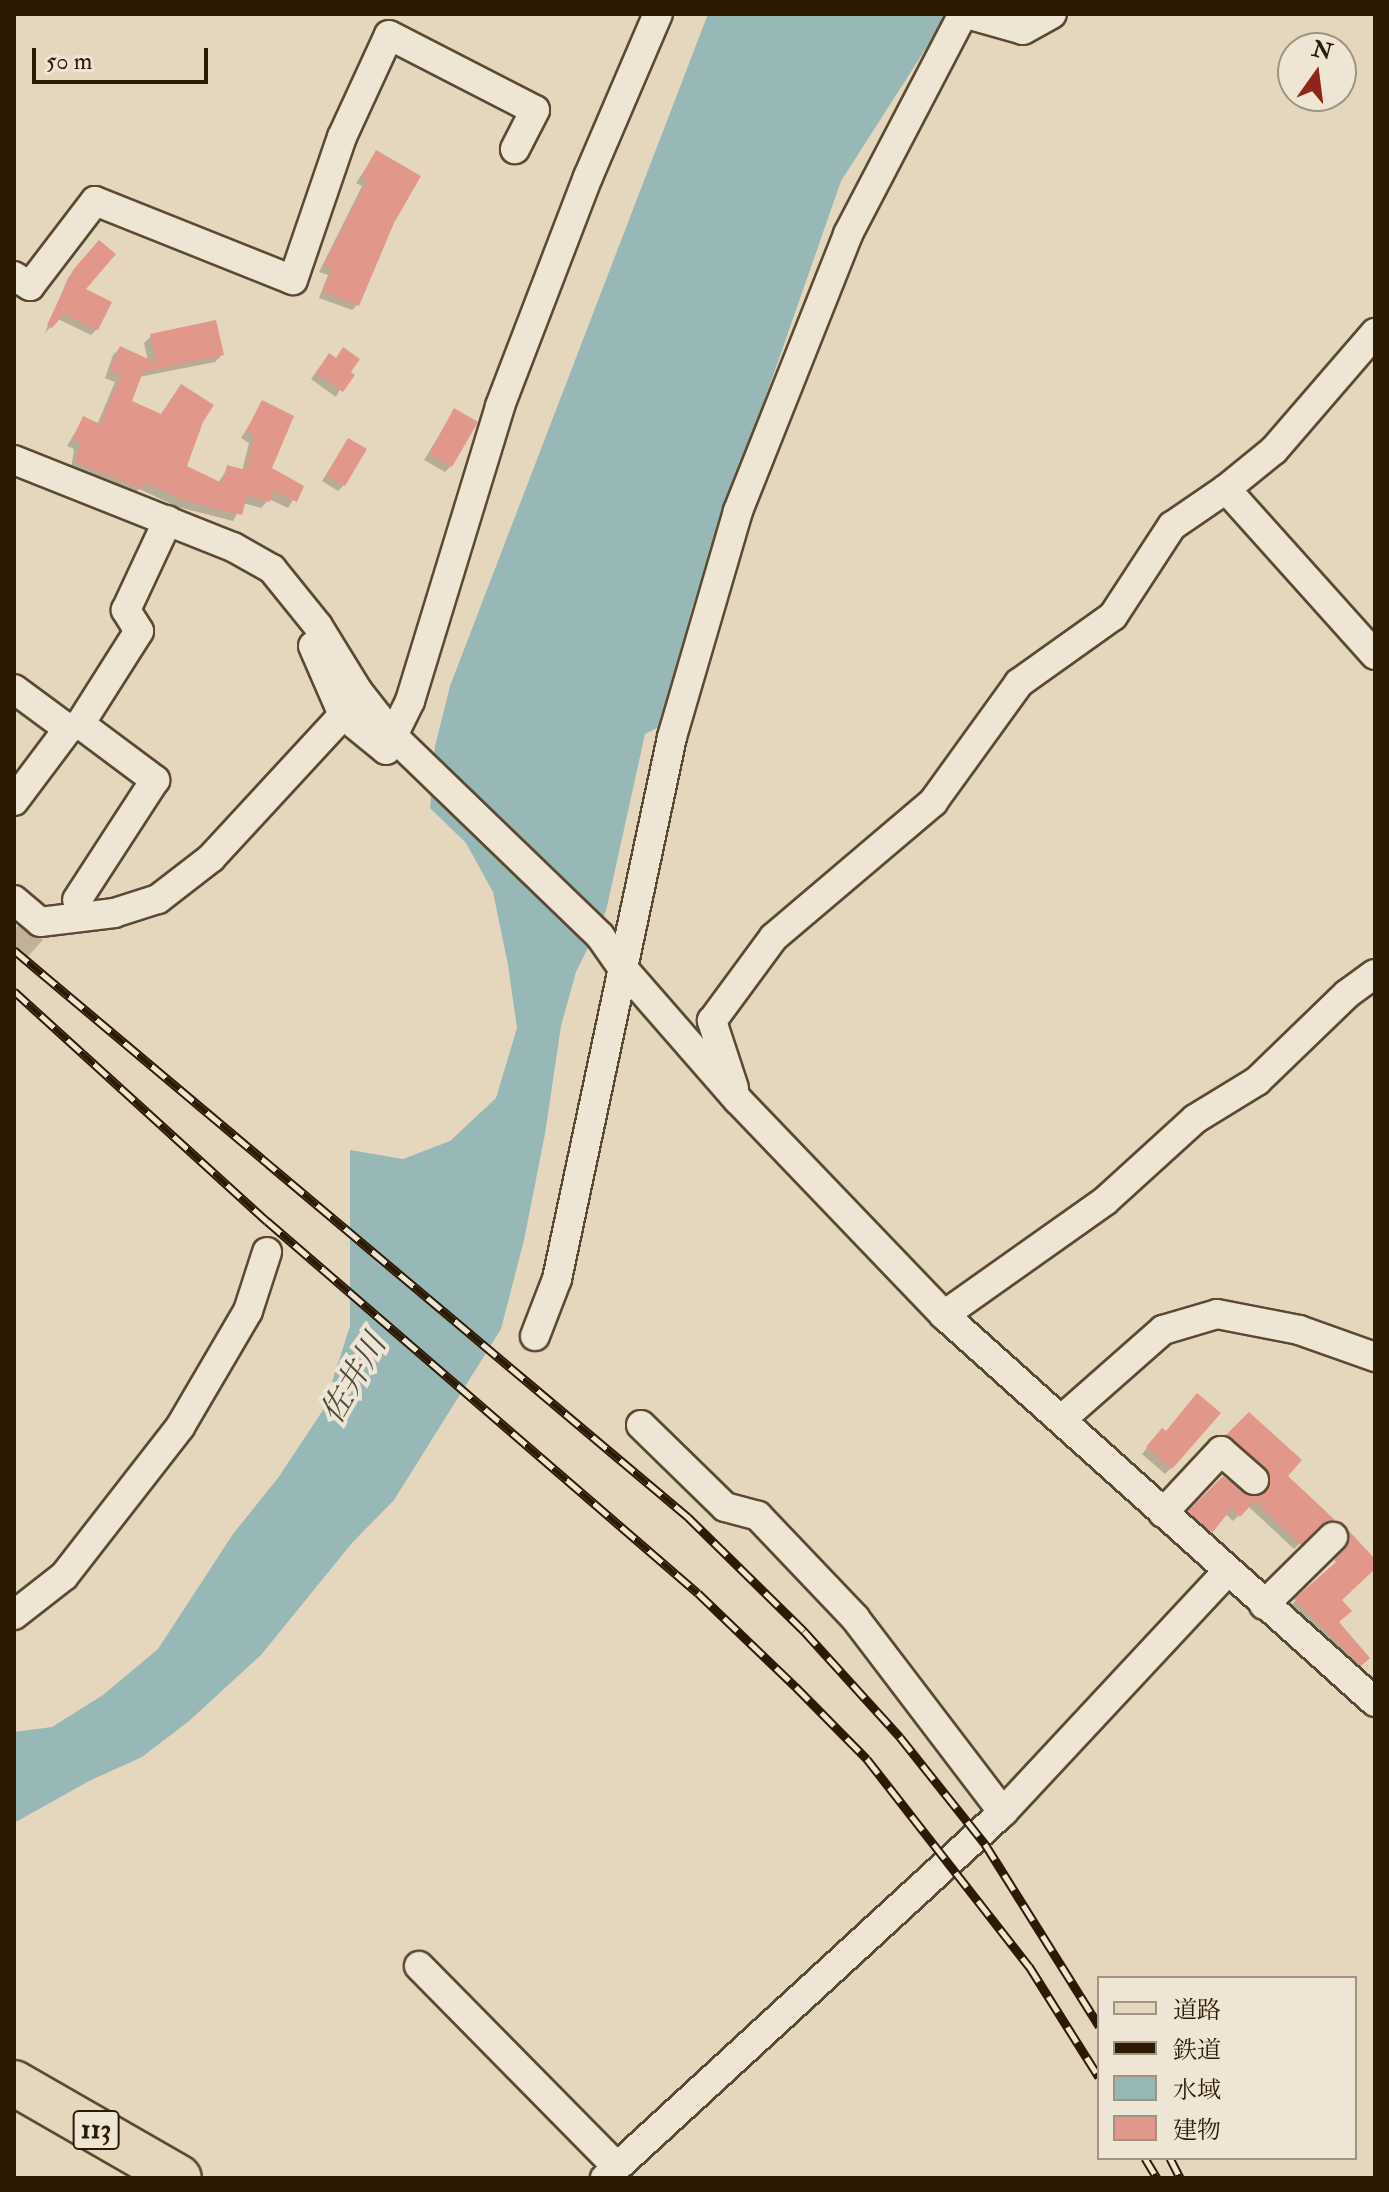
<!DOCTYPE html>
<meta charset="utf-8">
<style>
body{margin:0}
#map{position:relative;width:1389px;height:2192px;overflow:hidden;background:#e5d7bd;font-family:"IM FELL Double Pica","Noto Serif JP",serif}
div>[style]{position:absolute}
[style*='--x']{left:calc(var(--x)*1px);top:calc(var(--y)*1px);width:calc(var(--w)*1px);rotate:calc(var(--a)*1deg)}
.water>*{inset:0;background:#98b8b8}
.shadow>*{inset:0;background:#0003}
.building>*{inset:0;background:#e1978a}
.street-tunnel>*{height:28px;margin-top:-14px;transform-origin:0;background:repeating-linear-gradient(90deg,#c0b198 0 28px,transparent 0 42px)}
.roads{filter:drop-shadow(2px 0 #5a4a31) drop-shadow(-2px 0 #5a4a31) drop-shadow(0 2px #5a4a31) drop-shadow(0 -2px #5a4a31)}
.street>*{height:28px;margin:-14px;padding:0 14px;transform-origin:14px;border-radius:14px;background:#eee5d4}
.primary>*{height:44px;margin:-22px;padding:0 22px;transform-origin:22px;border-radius:22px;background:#e5d7bd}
.rail>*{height:9px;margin-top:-4.5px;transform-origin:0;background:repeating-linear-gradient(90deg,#eee5d4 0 18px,#2c1b02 0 36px);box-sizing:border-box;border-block:2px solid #2c1b02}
span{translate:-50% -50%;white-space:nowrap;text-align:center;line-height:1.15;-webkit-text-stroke:8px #eee5d4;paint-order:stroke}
.shield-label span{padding:2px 6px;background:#eee5d4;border:2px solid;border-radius:6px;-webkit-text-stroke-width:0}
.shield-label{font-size:28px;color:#2c1b02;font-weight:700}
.water-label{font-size:32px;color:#4c4a39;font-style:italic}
.frame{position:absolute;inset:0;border:16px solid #2c1b02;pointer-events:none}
.legend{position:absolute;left:1097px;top:1976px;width:260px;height:184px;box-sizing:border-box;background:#eee5d4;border:2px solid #a09480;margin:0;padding:10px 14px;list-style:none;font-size:24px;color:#2c1b02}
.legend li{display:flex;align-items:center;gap:16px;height:40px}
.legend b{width:40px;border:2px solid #a09480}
.north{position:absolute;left:1277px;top:32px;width:80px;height:80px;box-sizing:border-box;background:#eee5d4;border:2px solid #a09480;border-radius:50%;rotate:14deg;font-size:22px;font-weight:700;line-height:32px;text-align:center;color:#2c1b02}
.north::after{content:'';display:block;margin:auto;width:28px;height:36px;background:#8f2418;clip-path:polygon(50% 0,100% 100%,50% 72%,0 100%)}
.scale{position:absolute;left:32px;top:48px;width:176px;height:36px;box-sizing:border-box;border:4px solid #2c1b02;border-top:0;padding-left:10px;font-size:24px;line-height:28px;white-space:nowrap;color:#2c1b02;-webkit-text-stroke:6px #eee5d4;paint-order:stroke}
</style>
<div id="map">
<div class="water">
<div style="clip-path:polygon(708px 14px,948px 14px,841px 181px,692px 608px,663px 725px,645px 734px,606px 911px,576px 972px,561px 1026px,545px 1134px,524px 1240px,501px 1329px,394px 1500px,352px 1543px,261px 1655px,189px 1721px,142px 1757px,89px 1781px,14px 1823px,14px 1732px,52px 1727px,103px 1695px,158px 1649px,233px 1534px,278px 1478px,323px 1410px,350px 1326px,350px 1150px,403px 1159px,450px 1141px,496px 1098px,517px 1028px,508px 965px,493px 892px,466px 843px,430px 808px,435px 746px,450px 686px)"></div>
</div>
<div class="shadow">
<div style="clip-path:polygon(376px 153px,392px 222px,358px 304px,352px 310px,319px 298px,328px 275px,319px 272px,362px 186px,356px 183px)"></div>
<div style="clip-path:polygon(94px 248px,83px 290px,97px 329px,91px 335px,58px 319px,45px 333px,68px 278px)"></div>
<div style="clip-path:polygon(151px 336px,222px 355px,215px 362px,139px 377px,129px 402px,160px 416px,181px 387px,201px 421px,185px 467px,218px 483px,228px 468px,242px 471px,249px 443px,241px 438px,263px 403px,269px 469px,301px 487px,288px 508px,269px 499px,261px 508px,243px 503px,233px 521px,178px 507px,139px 489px,133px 495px,71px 470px,74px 449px,67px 446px,83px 419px,97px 425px,115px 382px,105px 378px,113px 355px,120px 348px,148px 361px,144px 343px)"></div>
<div style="clip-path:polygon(343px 350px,349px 373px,336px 397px,311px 379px,324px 361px,335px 360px)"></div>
<div style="clip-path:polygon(454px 411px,451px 466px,445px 472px,424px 460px)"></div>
<div style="clip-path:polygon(348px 440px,344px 485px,338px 491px,322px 481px)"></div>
<div style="clip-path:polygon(1249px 1415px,1285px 1476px,1332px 1521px,1314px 1530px,1294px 1549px,1248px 1506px,1233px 1521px,1225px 1513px,1205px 1537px,1184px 1518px,1223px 1478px,1250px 1499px,1263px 1494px,1265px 1482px,1222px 1441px)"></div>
<div style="clip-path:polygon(1157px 1436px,1171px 1468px,1165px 1474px,1142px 1454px)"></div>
<div style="clip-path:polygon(1349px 1534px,1375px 1562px,1375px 1567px,1340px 1600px,1337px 1623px,1368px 1658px,1354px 1670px,1290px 1606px,1332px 1568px,1344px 1550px,1344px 1539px)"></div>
</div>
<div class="building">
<div style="clip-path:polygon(376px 150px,421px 176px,394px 223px,359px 306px,323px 292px,332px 269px,323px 266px,367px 180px,361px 177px)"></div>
<div style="clip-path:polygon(99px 240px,116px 254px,86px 289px,112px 302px,98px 330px,64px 314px,52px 328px,47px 325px,73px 270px)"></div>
<div style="clip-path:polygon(216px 320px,224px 355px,143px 372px,132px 401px,161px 414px,181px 384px,214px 405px,203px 422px,187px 466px,222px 483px,227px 465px,246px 470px,254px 435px,246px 431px,262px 400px,294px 416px,272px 468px,304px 486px,297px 502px,273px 491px,270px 502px,247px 496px,242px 515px,186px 501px,145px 482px,142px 489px,76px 463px,80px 442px,73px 439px,83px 416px,100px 424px,121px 375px,110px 370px,120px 346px,157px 363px,150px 334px)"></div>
<div style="clip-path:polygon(343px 347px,360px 359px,351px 372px,355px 375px,343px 392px,316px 373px,329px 353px,336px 358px)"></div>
<div style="clip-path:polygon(454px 408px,478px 422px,452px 467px,429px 454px)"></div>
<div style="clip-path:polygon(348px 438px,367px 449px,345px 486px,326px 475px)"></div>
<div style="clip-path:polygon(1197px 1393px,1221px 1413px,1172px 1469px,1146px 1447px,1162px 1428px,1166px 1431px)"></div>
<div style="clip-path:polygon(1249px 1412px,1302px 1460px,1288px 1476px,1335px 1520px,1322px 1524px,1301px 1545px,1255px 1501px,1240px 1517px,1232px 1508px,1212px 1533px,1188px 1511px,1223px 1476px,1250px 1496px,1267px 1491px,1270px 1475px,1266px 1468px,1226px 1435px)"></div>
<div style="clip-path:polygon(1349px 1531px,1375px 1559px,1375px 1569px,1342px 1600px,1352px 1611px,1339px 1622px,1370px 1658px,1361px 1666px,1294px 1599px,1336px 1562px,1334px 1560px,1349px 1542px)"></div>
</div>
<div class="street-tunnel">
<div style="--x:14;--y:951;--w:39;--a:-48"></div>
</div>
<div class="roads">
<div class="street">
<div style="--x:967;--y:14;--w:58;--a:15.9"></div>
<div style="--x:1023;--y:30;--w:33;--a:-29"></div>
<div style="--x:14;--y:276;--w:19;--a:32"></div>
<div style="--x:30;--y:286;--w:107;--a:-52.6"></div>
<div style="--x:95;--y:201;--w:213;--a:21.8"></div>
<div style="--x:293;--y:280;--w:151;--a:-71.1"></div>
<div style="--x:342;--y:137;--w:112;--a:-65.3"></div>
<div style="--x:389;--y:35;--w:164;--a:27.2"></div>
<div style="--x:535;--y:110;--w:44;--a:117.1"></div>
<div style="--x:14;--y:460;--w:236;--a:21.7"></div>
<div style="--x:233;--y:547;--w:45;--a:29.4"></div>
<div style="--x:272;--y:569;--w:73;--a:51.1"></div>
<div style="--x:318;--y:626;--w:76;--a:58.4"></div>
<div style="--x:358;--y:691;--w:58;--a:52"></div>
<div style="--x:394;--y:737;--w:286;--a:44"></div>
<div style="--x:600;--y:936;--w:37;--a:55"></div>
<div style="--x:621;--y:966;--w:178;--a:48.9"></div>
<div style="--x:738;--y:1100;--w:298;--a:46.2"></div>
<div style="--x:944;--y:1315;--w:579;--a:41.92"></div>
<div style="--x:1226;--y:489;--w:62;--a:-39.1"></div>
<div style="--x:1274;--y:450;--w:155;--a:-49.2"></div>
<div style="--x:313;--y:646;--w:75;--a:66.5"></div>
<div style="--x:14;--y:689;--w:67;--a:36.5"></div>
<div style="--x:68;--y:729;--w:13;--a:-23"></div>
<div style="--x:80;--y:724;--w:94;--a:36.7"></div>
<div style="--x:155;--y:780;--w:143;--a:123"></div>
<div style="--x:80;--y:724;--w:110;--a:-57.6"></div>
<div style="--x:139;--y:631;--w:25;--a:-122"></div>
<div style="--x:126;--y:610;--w:99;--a:-65"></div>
<div style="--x:14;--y:801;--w:90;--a:-53.1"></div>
<div style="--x:14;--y:900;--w:34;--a:40"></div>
<div style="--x:40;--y:922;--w:75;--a:-6.9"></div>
<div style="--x:114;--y:913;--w:46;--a:-17.7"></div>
<div style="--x:158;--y:899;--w:67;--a:-37.7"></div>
<div style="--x:211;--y:858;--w:195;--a:-47.3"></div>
<div style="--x:343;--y:715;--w:55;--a:39.1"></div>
<div style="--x:386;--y:750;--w:55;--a:-63.9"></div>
<div style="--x:410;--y:701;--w:308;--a:-73"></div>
<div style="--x:500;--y:406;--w:245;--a:-69"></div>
<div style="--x:588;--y:177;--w:177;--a:-66.8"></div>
<div style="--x:734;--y:1088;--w:71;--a:-108.2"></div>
<div style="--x:712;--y:1021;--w:104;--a:-53.6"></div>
<div style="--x:774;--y:937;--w:209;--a:-40.3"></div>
<div style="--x:933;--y:802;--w:147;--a:-54.1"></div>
<div style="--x:1019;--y:683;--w:115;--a:-35.5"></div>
<div style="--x:1113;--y:616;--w:108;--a:-56.8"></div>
<div style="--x:1172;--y:526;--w:65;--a:-34.4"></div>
<div style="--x:1226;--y:489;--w:223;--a:48.1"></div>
<div style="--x:944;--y:1315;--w:197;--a:-35.3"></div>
<div style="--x:1105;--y:1201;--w:122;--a:-42.3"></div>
<div style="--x:1195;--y:1119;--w:73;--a:-31.5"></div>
<div style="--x:1257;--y:1081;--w:125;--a:-44"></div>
<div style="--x:1347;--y:994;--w:34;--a:-36"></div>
<div style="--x:535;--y:1336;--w:61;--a:-68.9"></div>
<div style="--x:557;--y:1279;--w:554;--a:-78.02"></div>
<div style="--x:672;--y:737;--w:235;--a:-73.7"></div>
<div style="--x:738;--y:511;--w:298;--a:-68.3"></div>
<div style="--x:848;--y:234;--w:248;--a:-62.4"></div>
<div style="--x:1062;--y:1419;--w:135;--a:-41.4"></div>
<div style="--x:1163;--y:1330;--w:56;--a:-16.5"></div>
<div style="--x:1217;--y:1314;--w:84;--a:11"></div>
<div style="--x:1299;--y:1330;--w:81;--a:19.6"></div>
<div style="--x:641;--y:1425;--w:117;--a:44.3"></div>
<div style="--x:725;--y:1507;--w:34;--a:15"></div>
<div style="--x:758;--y:1516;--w:141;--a:46.4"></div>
<div style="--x:855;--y:1618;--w:244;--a:52.7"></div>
<div style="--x:1163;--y:1513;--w:85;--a:-46.9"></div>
<div style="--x:1221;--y:1451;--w:44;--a:41.3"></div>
<div style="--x:1264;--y:1605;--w:97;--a:-44.6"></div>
<div style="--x:14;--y:1615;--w:63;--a:-38"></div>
<div style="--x:64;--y:1576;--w:189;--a:-52.1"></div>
<div style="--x:180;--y:1427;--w:134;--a:-59.6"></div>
<div style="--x:248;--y:1311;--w:62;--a:-72.1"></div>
<div style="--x:419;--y:1966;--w:281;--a:45.4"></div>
<div style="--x:605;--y:2178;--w:541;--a:-42.6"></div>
<div style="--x:1003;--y:1812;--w:328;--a:-47"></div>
</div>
<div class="primary">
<div style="--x:14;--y:2083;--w:190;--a:29.9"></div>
</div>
</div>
<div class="rail">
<div style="--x:14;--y:950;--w:881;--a:40.07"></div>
<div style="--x:688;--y:1517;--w:163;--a:44.5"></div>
<div style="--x:804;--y:1631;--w:143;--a:47.8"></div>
<div style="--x:900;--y:1737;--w:137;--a:51.5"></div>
<div style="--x:985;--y:1844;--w:215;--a:57.9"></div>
<div style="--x:14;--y:991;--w:342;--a:42.3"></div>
<div style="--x:267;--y:1221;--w:569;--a:40.8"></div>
<div style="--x:698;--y:1593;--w:136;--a:43.8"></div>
<div style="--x:796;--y:1687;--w:101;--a:45.4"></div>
<div style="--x:867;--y:1759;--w:263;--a:52"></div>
<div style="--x:1029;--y:1966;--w:131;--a:57.8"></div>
<div style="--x:1145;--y:2158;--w:23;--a:59"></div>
<div style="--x:1170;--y:2158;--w:22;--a:63"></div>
</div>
<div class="shield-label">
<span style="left:96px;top:2130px">113</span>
</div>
<div class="water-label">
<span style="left:354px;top:1379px;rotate:-60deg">佐井川</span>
</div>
<div class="frame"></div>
<ul class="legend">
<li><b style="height:10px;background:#e5d7bd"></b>道路</li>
<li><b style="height:10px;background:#2c1b02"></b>鉄道</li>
<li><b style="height:22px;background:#98b8b8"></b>水域</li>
<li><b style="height:22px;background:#e1978a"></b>建物</li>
</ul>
<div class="north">N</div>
<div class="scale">50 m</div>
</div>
